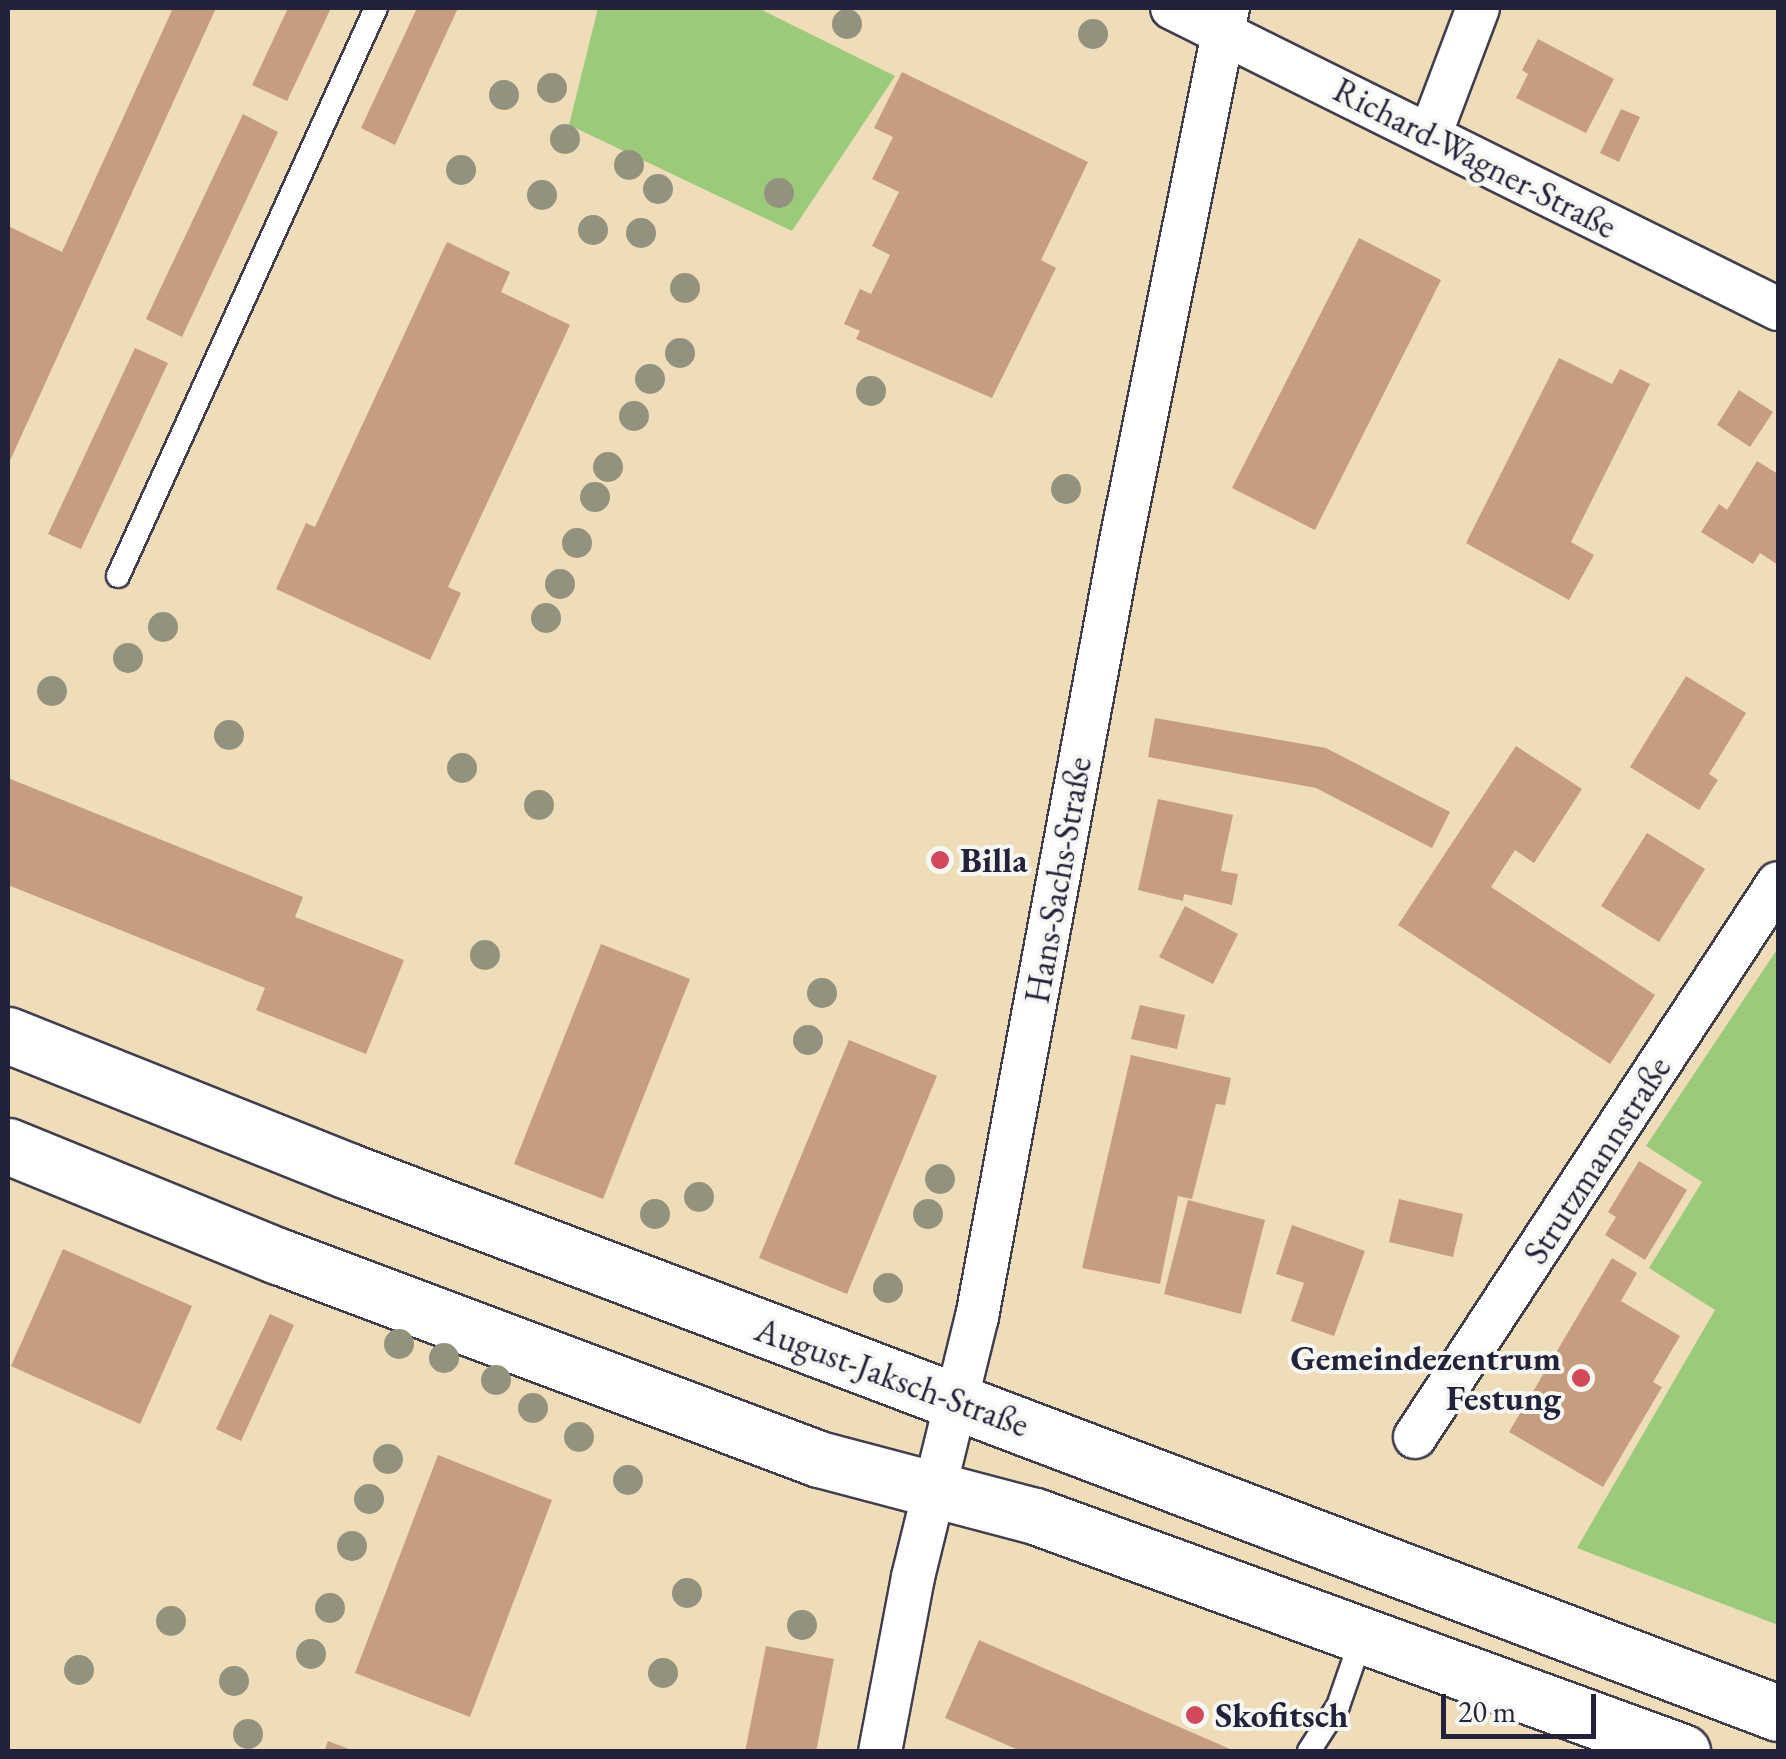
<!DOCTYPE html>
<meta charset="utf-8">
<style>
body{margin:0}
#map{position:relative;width:1786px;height:1759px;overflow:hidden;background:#efdcb9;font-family:"EB Garamond",serif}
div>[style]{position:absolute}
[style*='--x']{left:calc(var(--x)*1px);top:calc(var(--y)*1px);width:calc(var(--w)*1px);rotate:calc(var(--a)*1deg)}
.green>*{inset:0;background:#9bcb7a}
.building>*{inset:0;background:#c79d7f}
.roads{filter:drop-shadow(2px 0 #413e4e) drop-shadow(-2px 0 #413e4e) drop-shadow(0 2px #413e4e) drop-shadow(0 -2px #413e4e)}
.lane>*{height:22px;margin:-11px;padding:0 11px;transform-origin:11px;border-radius:11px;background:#fff}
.street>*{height:42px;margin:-21px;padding:0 21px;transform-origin:21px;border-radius:21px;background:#fff}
.primary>*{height:55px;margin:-27.5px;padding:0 27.5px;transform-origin:27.5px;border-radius:27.5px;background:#fff}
.trees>*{width:30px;height:30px;margin:-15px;border-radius:50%;background:#92927e}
.dots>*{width:28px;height:28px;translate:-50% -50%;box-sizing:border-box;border:5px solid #f6f6f2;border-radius:50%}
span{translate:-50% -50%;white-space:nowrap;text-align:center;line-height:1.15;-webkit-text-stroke:8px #f6f6f2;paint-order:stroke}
.street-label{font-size:35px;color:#22223b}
.poi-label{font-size:35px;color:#22223b;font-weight:700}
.left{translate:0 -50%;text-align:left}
.right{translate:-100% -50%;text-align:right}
.frame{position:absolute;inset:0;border:10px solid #22223b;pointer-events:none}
.scale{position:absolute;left:1441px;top:1694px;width:155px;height:45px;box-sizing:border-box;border:5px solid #22223b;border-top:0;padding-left:12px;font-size:30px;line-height:35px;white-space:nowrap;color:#22223b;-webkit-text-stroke:8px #f6f6f2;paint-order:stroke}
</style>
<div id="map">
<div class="green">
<div style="clip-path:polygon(598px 8px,758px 8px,895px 76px,792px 231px,569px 125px)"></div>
<div style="clip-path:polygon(1778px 948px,1778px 1625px,1577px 1548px,1715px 1310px,1649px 1268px,1702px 1182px,1646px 1146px)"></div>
</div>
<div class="building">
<div style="clip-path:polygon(173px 8px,216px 8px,8px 465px,8px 226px,62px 252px)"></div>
<div style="clip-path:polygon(288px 8px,331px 8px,287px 101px,252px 85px)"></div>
<div style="clip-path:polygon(417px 8px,458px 8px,395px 145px,361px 128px)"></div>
<div style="clip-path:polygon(1538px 39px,1614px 79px,1586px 133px,1516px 98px,1528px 74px,1522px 70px)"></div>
<div style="clip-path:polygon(902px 72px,1088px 162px,1041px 260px,1056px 268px,992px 398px,856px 339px,860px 331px,844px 324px,860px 289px,871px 294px,890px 255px,872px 246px,899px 192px,872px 179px,893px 137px,874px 128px)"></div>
<div style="clip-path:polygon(1621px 109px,1640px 117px,1619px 162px,1600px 153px)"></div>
<div style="clip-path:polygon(243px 114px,278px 132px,182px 337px,146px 319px)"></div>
<div style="clip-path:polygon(1359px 238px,1441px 280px,1315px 530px,1232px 488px)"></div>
<div style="clip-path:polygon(447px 242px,510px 272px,501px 292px,570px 325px,448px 587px,461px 593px,430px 660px,276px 589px,306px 523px,315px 527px)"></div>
<div style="clip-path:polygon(135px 348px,168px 363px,81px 549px,48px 534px)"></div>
<div style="clip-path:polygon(1559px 358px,1612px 384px,1620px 369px,1650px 384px,1571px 542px,1594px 555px,1569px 600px,1466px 543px)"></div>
<div style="clip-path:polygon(1739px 390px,1773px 412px,1750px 447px,1717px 425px)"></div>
<div style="clip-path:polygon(1757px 461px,1778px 474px,1778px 565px,1760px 553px,1753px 564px,1701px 532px,1719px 504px,1727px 510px)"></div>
<div style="clip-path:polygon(1686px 676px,1746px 713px,1709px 774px,1718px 780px,1699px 810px,1630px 767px)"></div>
<div style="clip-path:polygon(1155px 718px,1326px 748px,1450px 812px,1432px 848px,1316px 788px,1148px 757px)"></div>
<div style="clip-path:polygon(1516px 746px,1582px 789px,1534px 863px,1515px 850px,1491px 887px,1655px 995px,1610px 1064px,1398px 925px)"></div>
<div style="clip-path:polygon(8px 778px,303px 897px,295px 917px,404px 960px,366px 1054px,256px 1010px,265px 988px,8px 885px)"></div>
<div style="clip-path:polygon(1158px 799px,1233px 815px,1221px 871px,1238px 874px,1232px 905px,1184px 894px,1183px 901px,1138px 890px)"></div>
<div style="clip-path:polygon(1647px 833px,1705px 869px,1659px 942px,1601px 906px)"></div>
<div style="clip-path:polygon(1185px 906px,1238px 934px,1213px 984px,1159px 957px)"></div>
<div style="clip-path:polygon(601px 944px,690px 979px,603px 1199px,514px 1164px)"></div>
<div style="clip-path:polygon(1140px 1005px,1185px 1015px,1177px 1049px,1131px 1039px)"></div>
<div style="clip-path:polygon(849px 1040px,937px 1076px,847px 1294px,759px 1258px)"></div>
<div style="clip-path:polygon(1131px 1055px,1231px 1078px,1225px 1105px,1216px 1104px,1192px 1199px,1178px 1196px,1160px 1284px,1082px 1268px)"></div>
<div style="clip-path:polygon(1639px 1161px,1687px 1190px,1645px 1260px,1605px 1235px,1616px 1217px,1608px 1212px)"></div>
<div style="clip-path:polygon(1399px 1199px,1463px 1214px,1453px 1257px,1389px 1242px)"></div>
<div style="clip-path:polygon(1188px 1200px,1265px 1220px,1241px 1314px,1164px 1294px)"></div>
<div style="clip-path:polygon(1292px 1225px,1365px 1251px,1334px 1336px,1291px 1321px,1304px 1283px,1276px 1274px)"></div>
<div style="clip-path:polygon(63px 1249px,192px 1306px,140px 1424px,11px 1366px)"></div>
<div style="clip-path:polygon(1612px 1258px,1637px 1273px,1621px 1301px,1680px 1336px,1653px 1382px,1662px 1387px,1603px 1487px,1509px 1432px)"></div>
<div style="clip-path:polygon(270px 1314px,294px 1325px,241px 1441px,216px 1429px)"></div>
<div style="clip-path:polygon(438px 1455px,552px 1500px,470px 1717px,355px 1673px)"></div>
<div style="clip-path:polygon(979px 1640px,1237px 1752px,1023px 1752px,945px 1718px)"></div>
<div style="clip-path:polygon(766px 1646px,834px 1659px,816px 1752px,745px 1752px)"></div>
<div style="clip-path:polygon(328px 1741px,354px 1751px,354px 1752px,324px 1752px)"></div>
</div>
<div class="roads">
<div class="lane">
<div style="--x:118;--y:576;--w:624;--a:-65.57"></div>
<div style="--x:1309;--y:1751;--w:54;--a:-57.2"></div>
<div style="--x:1338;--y:1706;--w:76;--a:-70.9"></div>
</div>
<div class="street">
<div style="--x:1172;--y:8;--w:677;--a:26.41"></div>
<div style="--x:1430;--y:135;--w:136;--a:-69.3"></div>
<div style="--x:1415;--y:1437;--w:662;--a:-56.77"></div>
<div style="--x:880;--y:1752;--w:178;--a:-79.3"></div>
<div style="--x:913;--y:1577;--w:268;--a:-76.2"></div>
<div style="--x:977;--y:1317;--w:784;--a:-79.49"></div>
<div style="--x:1120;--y:546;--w:549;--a:-78.65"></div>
</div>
<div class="primary">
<div style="--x:8;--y:1035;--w:366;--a:21.8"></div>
<div style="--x:348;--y:1171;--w:1529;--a:20.76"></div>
<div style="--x:8;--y:1146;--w:292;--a:22.2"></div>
<div style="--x:278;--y:1256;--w:578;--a:20.57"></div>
<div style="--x:819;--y:1459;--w:223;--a:14.8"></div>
<div style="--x:1035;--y:1516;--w:689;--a:20.04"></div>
</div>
</div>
<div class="trees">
<div style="left:847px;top:24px"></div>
<div style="left:1093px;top:34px"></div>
<div style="left:552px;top:88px"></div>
<div style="left:504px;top:95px"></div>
<div style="left:565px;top:139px"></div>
<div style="left:629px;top:165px"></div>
<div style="left:461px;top:170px"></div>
<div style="left:658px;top:189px"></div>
<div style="left:779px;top:193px"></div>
<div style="left:542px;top:195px"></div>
<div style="left:593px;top:230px"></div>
<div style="left:641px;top:233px"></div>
<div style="left:685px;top:288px"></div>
<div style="left:680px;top:353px"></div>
<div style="left:650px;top:379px"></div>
<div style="left:871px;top:391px"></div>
<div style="left:634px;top:416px"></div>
<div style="left:608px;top:467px"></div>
<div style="left:1066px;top:489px"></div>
<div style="left:595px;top:497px"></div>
<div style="left:577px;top:543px"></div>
<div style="left:560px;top:584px"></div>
<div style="left:546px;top:618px"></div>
<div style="left:163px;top:627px"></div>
<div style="left:128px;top:658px"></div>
<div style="left:52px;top:691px"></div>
<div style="left:229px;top:735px"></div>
<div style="left:462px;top:768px"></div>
<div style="left:539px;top:805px"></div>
<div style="left:485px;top:955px"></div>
<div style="left:822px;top:993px"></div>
<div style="left:808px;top:1040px"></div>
<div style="left:940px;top:1179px"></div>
<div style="left:699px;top:1197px"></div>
<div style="left:655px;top:1214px"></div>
<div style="left:928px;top:1214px"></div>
<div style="left:888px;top:1288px"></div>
<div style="left:399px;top:1344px"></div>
<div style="left:444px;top:1358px"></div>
<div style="left:496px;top:1380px"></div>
<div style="left:533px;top:1408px"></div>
<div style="left:579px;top:1437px"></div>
<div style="left:388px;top:1459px"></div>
<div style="left:628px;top:1480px"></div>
<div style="left:369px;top:1499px"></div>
<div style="left:352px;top:1546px"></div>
<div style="left:687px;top:1593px"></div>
<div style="left:330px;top:1608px"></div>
<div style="left:171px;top:1621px"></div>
<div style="left:802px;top:1625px"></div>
<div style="left:311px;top:1654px"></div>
<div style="left:79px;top:1670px"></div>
<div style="left:663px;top:1673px"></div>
<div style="left:234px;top:1681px"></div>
<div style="left:248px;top:1734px"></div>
</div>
<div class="dots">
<div style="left:940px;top:860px;background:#d1495b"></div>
<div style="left:1581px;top:1378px;background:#d1495b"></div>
<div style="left:1195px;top:1715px;background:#d1495b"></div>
</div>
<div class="street-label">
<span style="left:1475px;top:158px;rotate:27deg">Richard-Wagner-Straße</span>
<span style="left:1058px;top:880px;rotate:-80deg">Hans-Sachs-Straße</span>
<span style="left:1597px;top:1160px;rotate:-57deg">Strutzmannstraße</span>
<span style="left:892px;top:1377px;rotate:20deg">August-Jaksch-Straße</span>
</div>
<div class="poi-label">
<span class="left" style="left:960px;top:860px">Billa</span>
<span class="right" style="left:1561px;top:1378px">Gemeindezentrum<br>Festung</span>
<span class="left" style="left:1215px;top:1715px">Skofitsch</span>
</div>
<div class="frame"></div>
<div class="scale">20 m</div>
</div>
